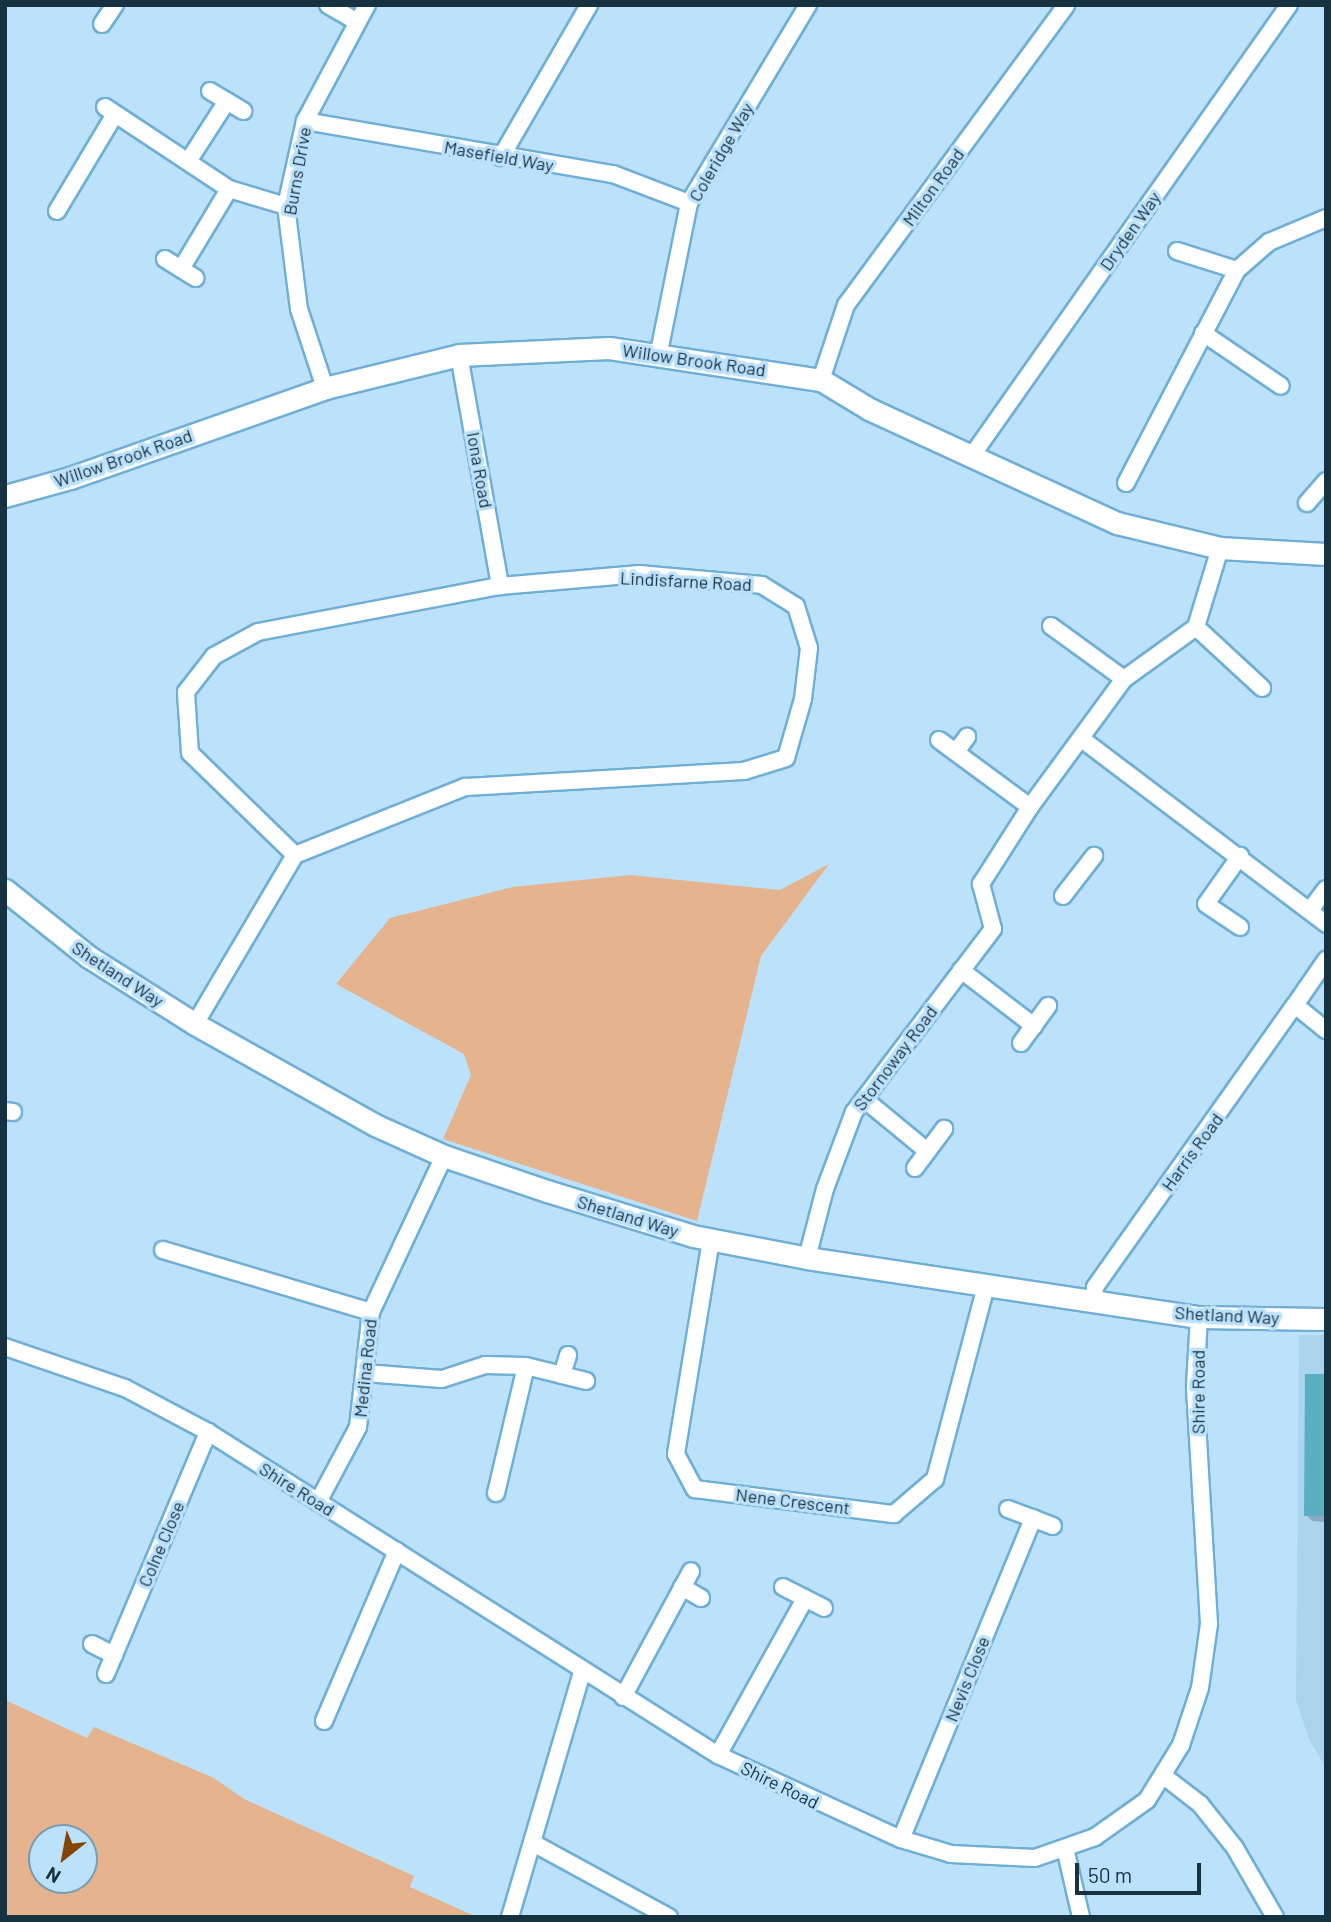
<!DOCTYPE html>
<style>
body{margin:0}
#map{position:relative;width:1331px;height:1922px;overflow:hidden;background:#bce1fa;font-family:Barlow,sans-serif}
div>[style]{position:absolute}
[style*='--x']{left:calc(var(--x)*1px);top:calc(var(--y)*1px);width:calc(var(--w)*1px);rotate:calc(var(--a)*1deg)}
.built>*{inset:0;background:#abd4ef}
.green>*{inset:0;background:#e6b38f}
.shadow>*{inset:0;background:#0003}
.building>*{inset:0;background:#5bafc4}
.roads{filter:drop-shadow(2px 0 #6fafd6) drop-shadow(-2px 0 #6fafd6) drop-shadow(0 2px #6fafd6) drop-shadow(0 -2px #6fafd6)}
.street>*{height:16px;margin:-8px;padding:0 8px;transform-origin:8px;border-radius:8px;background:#fff}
.secondary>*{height:21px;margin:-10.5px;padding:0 10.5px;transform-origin:10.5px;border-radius:10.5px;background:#fff}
span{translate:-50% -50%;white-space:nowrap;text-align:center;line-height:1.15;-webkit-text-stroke:7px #bce1fa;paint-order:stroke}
.street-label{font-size:18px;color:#163140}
.frame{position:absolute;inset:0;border:7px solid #163140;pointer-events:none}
.north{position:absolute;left:28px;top:1824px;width:70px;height:70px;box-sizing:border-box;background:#bce1fa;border:2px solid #7a9bb0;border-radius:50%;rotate:211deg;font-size:19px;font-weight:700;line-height:28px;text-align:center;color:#163140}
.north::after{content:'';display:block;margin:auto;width:24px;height:32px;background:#844608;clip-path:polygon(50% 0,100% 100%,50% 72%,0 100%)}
.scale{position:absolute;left:1075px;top:1863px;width:126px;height:32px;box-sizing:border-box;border:4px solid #163140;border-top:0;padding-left:9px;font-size:21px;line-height:24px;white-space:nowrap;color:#163140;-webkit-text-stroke:5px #bce1fa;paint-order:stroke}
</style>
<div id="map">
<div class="built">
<div style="clip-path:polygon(1299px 1335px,1326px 1335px,1326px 1768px,1309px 1739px,1296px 1700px)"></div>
</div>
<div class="green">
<div style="clip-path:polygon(829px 864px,761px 956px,697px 1221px,443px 1139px,471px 1075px,464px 1054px,336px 984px,390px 918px,513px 887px,630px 875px,780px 890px)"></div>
<div style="clip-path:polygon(evenodd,5px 1700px,87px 1738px,94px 1727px,214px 1778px,244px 1799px,414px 1876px,410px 1887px,477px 1917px,5px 1917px,5px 1700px,84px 1838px,84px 1880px,42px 1880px,42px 1838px,84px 1838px)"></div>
</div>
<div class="shadow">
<div style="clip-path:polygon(1326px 1376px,1326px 1522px,1312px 1521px,1306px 1515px)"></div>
</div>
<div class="building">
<div style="clip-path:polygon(1305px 1374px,1326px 1374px,1326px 1516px,1304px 1516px)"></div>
</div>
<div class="roads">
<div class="street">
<div style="--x:328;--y:5;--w:34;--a:30"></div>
<div style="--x:102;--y:24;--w:23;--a:-56"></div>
<div style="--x:210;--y:91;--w:39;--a:31"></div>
<div style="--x:105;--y:107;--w:149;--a:33.5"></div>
<div style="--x:229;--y:189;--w:59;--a:16.6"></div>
<div style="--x:305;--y:121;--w:313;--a:9.8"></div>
<div style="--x:613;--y:174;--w:81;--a:20.9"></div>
<div style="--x:501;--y:157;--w:176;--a:-59.9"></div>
<div style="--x:189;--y:160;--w:70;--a:-57.2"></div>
<div style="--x:57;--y:211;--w:113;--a:-59.1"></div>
<div style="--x:1177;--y:251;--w:63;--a:17.6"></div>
<div style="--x:165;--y:259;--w:36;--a:32"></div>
<div style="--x:181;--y:269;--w:93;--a:-59"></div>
<div style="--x:1203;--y:333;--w:94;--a:34.2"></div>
<div style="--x:659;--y:352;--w:152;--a:-78.6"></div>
<div style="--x:689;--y:203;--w:231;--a:-59"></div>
<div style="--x:459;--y:355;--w:235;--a:79.9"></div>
<div style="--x:821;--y:380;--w:79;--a:-71.6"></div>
<div style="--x:846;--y:305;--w:372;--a:-53.7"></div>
<div style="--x:325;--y:388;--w:83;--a:-108.2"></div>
<div style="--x:299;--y:309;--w:104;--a:-97.2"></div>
<div style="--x:286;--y:206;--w:87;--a:-77.4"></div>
<div style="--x:305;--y:121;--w:132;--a:-61.9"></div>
<div style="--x:971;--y:457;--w:553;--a:-54.87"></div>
<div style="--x:1126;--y:483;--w:240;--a:-62.5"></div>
<div style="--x:1237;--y:270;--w:43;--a:-41.2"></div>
<div style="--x:1269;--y:242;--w:62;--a:-22.8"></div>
<div style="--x:1307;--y:503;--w:29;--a:-49"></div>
<div style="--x:1051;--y:626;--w:90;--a:36"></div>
<div style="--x:1196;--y:627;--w:90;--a:42.7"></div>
<div style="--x:939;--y:740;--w:113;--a:36.4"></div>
<div style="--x:1030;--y:807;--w:159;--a:-53.7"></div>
<div style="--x:1124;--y:679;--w:89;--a:-35.8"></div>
<div style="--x:1196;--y:627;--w:83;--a:-73.1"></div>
<div style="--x:1083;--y:740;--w:305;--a:37.1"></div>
<div style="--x:956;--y:752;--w:19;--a:-54"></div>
<div style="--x:1063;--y:896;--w:51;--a:-52.2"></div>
<div style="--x:1310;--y:910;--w:26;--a:-53"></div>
<div style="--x:1240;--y:927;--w:41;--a:-145.9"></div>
<div style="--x:1206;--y:904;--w:59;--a:-54.7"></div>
<div style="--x:961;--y:970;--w:92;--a:37.5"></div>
<div style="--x:1295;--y:1005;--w:55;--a:-55.4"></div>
<div style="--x:195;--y:1024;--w:196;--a:-59.4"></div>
<div style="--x:295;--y:855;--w:146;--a:-135.8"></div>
<div style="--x:190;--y:753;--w:61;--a:-93.8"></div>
<div style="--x:186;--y:692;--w:46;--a:-52.1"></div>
<div style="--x:214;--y:656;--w:50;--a:-28.6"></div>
<div style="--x:258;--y:632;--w:246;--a:-10.8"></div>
<div style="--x:500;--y:586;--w:140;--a:-4.9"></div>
<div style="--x:639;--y:574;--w:123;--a:5.1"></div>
<div style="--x:762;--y:585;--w:40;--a:32"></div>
<div style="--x:796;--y:606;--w:44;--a:72.8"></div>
<div style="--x:809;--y:648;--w:51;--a:96.7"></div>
<div style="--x:803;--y:699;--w:61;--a:106.1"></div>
<div style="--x:786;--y:758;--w:44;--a:162.8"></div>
<div style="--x:744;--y:771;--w:279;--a:176.7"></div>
<div style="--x:465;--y:787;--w:183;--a:158.2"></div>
<div style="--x:1021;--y:1043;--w:46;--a:-53.9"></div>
<div style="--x:864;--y:1099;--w:82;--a:39.5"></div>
<div style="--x:5;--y:1111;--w:8;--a:7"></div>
<div style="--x:915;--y:1168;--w:49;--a:-53.4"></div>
<div style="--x:711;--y:1240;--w:217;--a:99.3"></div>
<div style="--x:676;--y:1454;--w:40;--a:62"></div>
<div style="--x:695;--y:1489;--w:201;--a:7.2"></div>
<div style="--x:894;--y:1514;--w:54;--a:-40.5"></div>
<div style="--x:935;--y:1479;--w:200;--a:-75.2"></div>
<div style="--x:163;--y:1250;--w:217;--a:16.6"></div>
<div style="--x:807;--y:1258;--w:71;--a:-75.4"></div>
<div style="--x:825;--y:1189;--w:82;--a:-69.4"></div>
<div style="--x:854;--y:1112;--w:230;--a:-52.8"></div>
<div style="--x:993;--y:929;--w:47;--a:-104.9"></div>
<div style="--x:981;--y:884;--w:91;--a:-57.5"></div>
<div style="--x:1094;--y:1301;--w:14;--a:-86"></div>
<div style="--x:1095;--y:1287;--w:346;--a:-54.7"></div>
<div style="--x:1295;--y:1005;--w:40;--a:39"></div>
<div style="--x:5;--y:1347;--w:127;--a:18.9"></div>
<div style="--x:125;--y:1388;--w:94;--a:27.9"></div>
<div style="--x:208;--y:1432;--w:604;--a:32.35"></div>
<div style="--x:718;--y:1755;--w:201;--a:24.7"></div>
<div style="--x:901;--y:1839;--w:52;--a:16.7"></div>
<div style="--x:951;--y:1854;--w:84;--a:2.7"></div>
<div style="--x:1035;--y:1858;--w:64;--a:-19.3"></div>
<div style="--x:1095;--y:1837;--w:64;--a:-35.4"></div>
<div style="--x:1147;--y:1800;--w:65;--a:-58.3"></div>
<div style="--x:1181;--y:1745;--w:60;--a:-71.6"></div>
<div style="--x:1200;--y:1688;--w:65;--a:-82"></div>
<div style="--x:1209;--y:1624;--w:238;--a:-93.4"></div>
<div style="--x:1195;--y:1386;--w:69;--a:-86.7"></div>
<div style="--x:365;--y:1373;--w:77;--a:4.5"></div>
<div style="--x:442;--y:1379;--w:45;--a:-18"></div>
<div style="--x:485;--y:1365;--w:41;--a:1.4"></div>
<div style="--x:526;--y:1366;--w:62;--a:14"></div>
<div style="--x:562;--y:1375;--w:21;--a:-73"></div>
<div style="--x:496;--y:1493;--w:130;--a:-76.7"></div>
<div style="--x:318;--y:1502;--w:85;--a:-61.9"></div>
<div style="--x:358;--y:1427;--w:116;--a:-83.6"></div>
<div style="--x:371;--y:1312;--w:172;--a:-64.9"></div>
<div style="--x:1008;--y:1509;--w:48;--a:20.7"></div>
<div style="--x:682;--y:1587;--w:22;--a:30"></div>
<div style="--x:783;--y:1587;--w:46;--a:27.1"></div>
<div style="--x:92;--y:1644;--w:25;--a:27"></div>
<div style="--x:106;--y:1674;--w:263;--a:-67.1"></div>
<div style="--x:623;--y:1697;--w:143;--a:-61.6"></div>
<div style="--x:324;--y:1721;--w:185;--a:-66.8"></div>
<div style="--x:718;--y:1755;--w:179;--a:-60.9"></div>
<div style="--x:1165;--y:1777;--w:44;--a:37.6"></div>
<div style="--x:1200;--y:1804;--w:56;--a:51.5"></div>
<div style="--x:1235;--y:1848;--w:80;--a:59.9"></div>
<div style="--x:901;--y:1839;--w:347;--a:-67.6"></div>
<div style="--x:533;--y:1843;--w:155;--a:28.6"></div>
<div style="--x:1065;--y:1848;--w:71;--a:76.9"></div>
<div style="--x:510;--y:1917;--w:255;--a:-73.6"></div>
</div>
<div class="secondary">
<div style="--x:5;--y:496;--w:67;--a:-15.5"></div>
<div style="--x:70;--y:478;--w:270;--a:-19.4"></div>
<div style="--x:325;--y:388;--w:138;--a:-13.8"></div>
<div style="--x:459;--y:355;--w:150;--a:-2.7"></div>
<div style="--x:609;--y:348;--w:214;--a:8.6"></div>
<div style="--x:821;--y:380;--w:56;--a:31.1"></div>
<div style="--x:869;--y:409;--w:273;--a:24.7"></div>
<div style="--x:1117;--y:523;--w:106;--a:13.6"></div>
<div style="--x:1220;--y:548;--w:106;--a:3.2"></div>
<div style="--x:5;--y:890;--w:107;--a:38.6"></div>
<div style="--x:89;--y:957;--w:125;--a:32.3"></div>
<div style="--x:195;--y:1024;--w:206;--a:29.3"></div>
<div style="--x:375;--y:1125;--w:76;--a:24.2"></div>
<div style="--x:444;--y:1156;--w:109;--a:18.8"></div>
<div style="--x:547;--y:1191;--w:153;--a:17.1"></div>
<div style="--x:693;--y:1236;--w:116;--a:10.9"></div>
<div style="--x:807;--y:1258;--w:396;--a:8.6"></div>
<div style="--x:1199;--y:1317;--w:127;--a:0.9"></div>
</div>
</div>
<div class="street-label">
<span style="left:721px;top:152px;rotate:-60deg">Coleridge Way</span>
<span style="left:499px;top:156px;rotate:10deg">Masefield Way</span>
<span style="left:297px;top:171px;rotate:-80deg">Burns Drive</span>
<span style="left:933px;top:187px;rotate:-54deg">Milton Road</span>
<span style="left:1130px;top:231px;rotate:-55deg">Dryden Way</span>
<span style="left:694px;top:360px;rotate:8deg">Willow Brook Road</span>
<span style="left:123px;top:458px;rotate:-19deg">Willow Brook Road</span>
<span style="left:480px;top:470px;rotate:80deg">Iona Road</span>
<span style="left:686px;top:581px;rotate:3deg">Lindisfarne Road</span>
<span style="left:118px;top:974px;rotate:33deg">Shetland Way</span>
<span style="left:895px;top:1058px;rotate:-53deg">Stornoway Road</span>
<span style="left:1192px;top:1152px;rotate:-54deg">Harris Road</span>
<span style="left:628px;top:1216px;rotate:17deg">Shetland Way</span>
<span style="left:1227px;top:1315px;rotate:3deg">Shetland Way</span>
<span style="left:365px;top:1368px;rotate:-84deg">Medina Road</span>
<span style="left:1198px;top:1392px;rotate:-90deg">Shire Road</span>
<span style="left:297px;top:1489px;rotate:32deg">Shire Road</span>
<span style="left:793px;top:1501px;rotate:7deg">Nene Crescent</span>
<span style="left:161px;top:1544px;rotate:-67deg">Colne Close</span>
<span style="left:967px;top:1679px;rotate:-68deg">Nevis Close</span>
<span style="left:780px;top:1785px;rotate:26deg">Shire Road</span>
</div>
<div class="frame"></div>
<div class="north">N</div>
<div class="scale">50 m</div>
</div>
